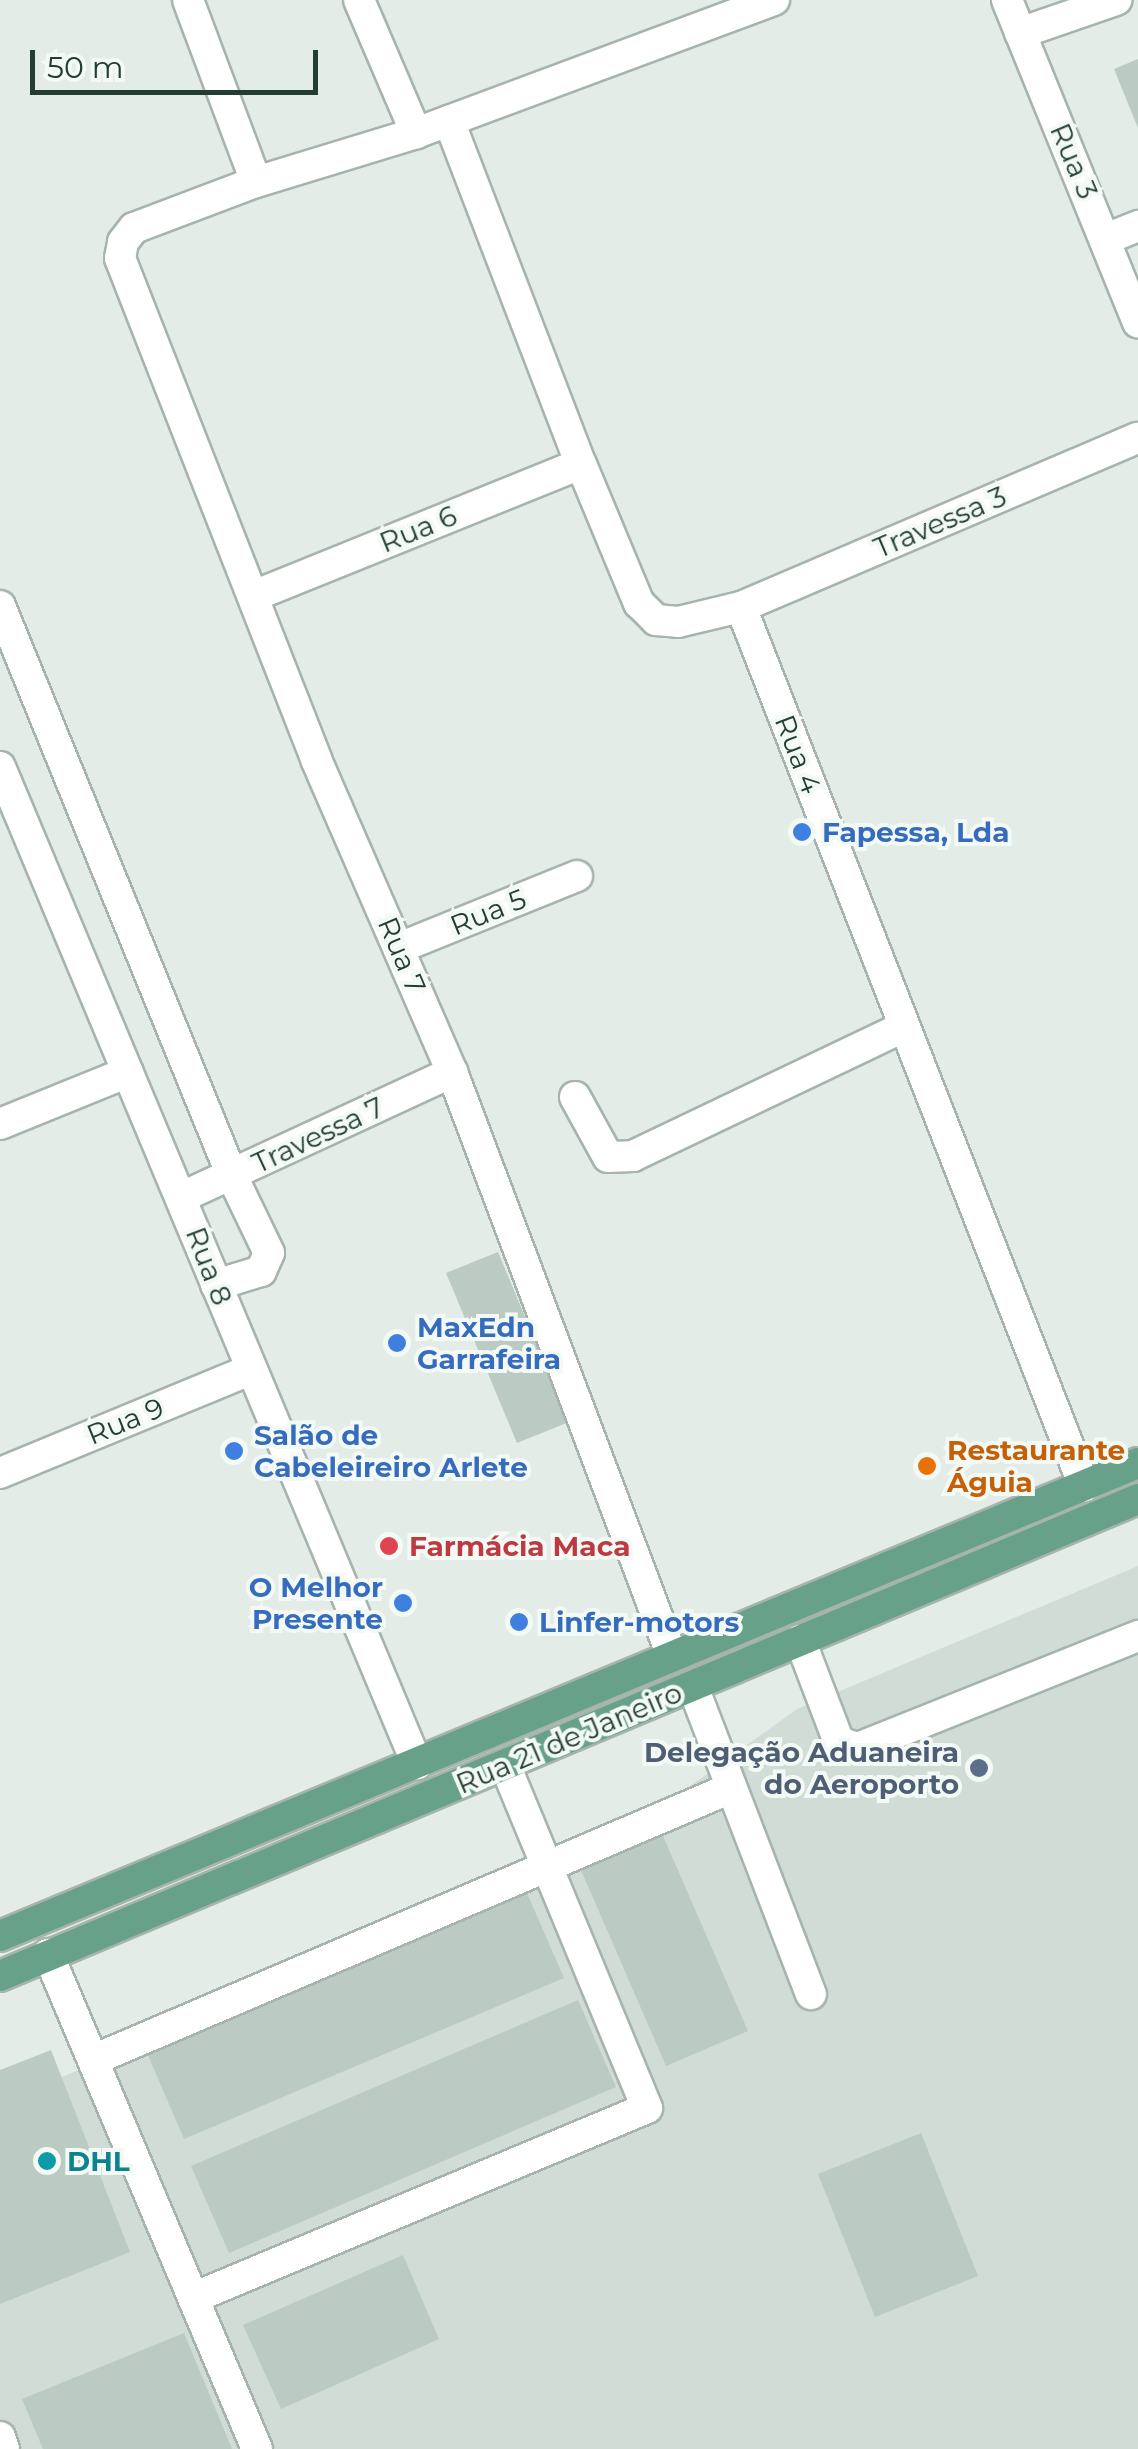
<!DOCTYPE html>
<meta charset="utf-8">
<style>
body{margin:0}
#map{position:relative;width:1138px;height:2449px;overflow:hidden;background:#e3ece7;font-family:Montserrat,sans-serif}
div>[style]{position:absolute}
[style*='--x']{left:calc(var(--x)*1px);top:calc(var(--y)*1px);width:calc(var(--w)*1px);rotate:calc(var(--a)*1deg)}
.built>*{inset:0;background:#d1dcd6}
.building>*{inset:0;background:#bbcac2}
.roads{filter:drop-shadow(2px 0 #a6b4ad) drop-shadow(-2px 0 #a6b4ad) drop-shadow(0 2px #a6b4ad) drop-shadow(0 -2px #a6b4ad)}
.minor>*{height:30px;margin:-15px;padding:0 15px;transform-origin:15px;border-radius:15px;background:#fff}
.major>*{height:30px;margin:-15px;padding:0 15px;transform-origin:15px;border-radius:15px;background:#68a18a}
.dots>*{width:28px;height:28px;translate:-50% -50%;box-sizing:border-box;border:5px solid #f3f9f5;border-radius:50%}
span{translate:-50% -50%;white-space:nowrap;text-align:center;line-height:1.15;-webkit-text-stroke:8px #f3f9f5;paint-order:stroke}
.street-label{font-size:28px;color:#233d32}
.shop-label{font-size:28px;color:#366cbe;font-weight:700}
.left{translate:0 -50%;text-align:left}
.right{translate:-100% -50%;text-align:right}
.food-label{font-size:28px;color:#c56008;font-weight:700}
.health-label{font-size:28px;color:#be3a42;font-weight:700}
.service-label{font-size:28px;color:#4e5e75;font-weight:700}
.culture-label{font-size:28px;color:#0d838f;font-weight:700}
.scale{position:absolute;left:30px;top:50px;width:288px;height:45px;box-sizing:border-box;border:5px solid #233d32;border-top:0;padding-left:12px;font-size:30px;line-height:35px;white-space:nowrap;color:#233d32;-webkit-text-stroke:8px #f3f9f5;paint-order:stroke}
</style>
<div id="map">
<div class="built">
<div style="clip-path:polygon(1138px 1566px,1138px 2449px,0 2449px,0 2102px,577px 1868px,797px 1709px)"></div>
</div>
<div class="building">
<div style="clip-path:polygon(1138px 59px,1138px 128px,1114px 69px)"></div>
<div style="clip-path:polygon(498px 1252px,569px 1422px,517px 1443px,446px 1273px)"></div>
<div style="clip-path:polygon(663px 1836px,748px 2031px,666px 2066px,581px 1870px)"></div>
<div style="clip-path:polygon(526px 1891px,564px 1978px,184px 2139px,147px 2053px)"></div>
<div style="clip-path:polygon(578px 2000px,616px 2087px,229px 2253px,191px 2166px)"></div>
<div style="clip-path:polygon(51px 2050px,130px 2252px,0 2304px,0 2070px)"></div>
<div style="clip-path:polygon(921px 2133px,978px 2276px,875px 2317px,818px 2174px)"></div>
<div style="clip-path:polygon(403px 2255px,439px 2339px,281px 2409px,243px 2325px)"></div>
<div style="clip-path:polygon(184px 2333px,232px 2449px,43px 2449px,22px 2399px)"></div>
</div>
<div class="roads">
<div class="minor">
<div style="--x:188;--y:0;--w:194;--a:69.5"></div>
<div style="--x:359;--y:0;--w:145;--a:66.8"></div>
<div style="--x:1007;--y:0;--w:348;--a:67.9"></div>
<div style="--x:1020;--y:33;--w:102;--a:-19"></div>
<div style="--x:449;--y:121;--w:368;--a:69"></div>
<div style="--x:581;--y:464;--w:151;--a:67.4"></div>
<div style="--x:639;--y:603;--w:24;--a:45"></div>
<div style="--x:656;--y:620;--w:22;--a:5"></div>
<div style="--x:678;--y:622;--w:65;--a:-13.4"></div>
<div style="--x:741;--y:607;--w:431;--a:-23.1"></div>
<div style="--x:1106;--y:239;--w:35;--a:-22"></div>
<div style="--x:256;--y:595;--w:350;--a:-22"></div>
<div style="--x:0;--y:606;--w:615;--a:67.85"></div>
<div style="--x:232;--y:1176;--w:85;--a:64.3"></div>
<div style="--x:269;--y:1253;--w:20;--a:114"></div>
<div style="--x:261;--y:1271;--w:47;--a:162.7"></div>
<div style="--x:741;--y:607;--w:944;--a:68.68"></div>
<div style="--x:0;--y:767;--w:1081;--a:67.3"></div>
<div style="--x:399;--y:948;--w:192;--a:-22"></div>
<div style="--x:575;--y:1097;--w:68;--a:61.2"></div>
<div style="--x:608;--y:1157;--w:25;--a:-2"></div>
<div style="--x:633;--y:1156;--w:299;--a:-25.5"></div>
<div style="--x:0;--y:1124;--w:138;--a:-22.1"></div>
<div style="--x:182;--y:1197;--w:298;--a:-24.8"></div>
<div style="--x:0;--y:1473;--w:270;--a:-22.4"></div>
<div style="--x:800;--y:1640;--w:109;--a:69.1"></div>
<div style="--x:839;--y:1742;--w:20;--a:18"></div>
<div style="--x:858;--y:1748;--w:302;--a:-21.8"></div>
<div style="--x:672;--y:1656;--w:624;--a:-110.64"></div>
<div style="--x:452;--y:1072;--w:339;--a:-113.5"></div>
<div style="--x:317;--y:761;--w:540;--a:-111.39"></div>
<div style="--x:120;--y:258;--w:16;--a:-79"></div>
<div style="--x:123;--y:242;--w:18;--a:-52"></div>
<div style="--x:134;--y:228;--w:130;--a:-20.7"></div>
<div style="--x:256;--y:182;--w:167;--a:-17"></div>
<div style="--x:416;--y:133;--w:382;--a:-20.4"></div>
<div style="--x:693;--y:1687;--w:329;--a:69"></div>
<div style="--x:48;--y:1954;--w:537;--a:67.11"></div>
<div style="--x:93;--y:2060;--w:694;--a:-23.09"></div>
<div style="--x:193;--y:2298;--w:492;--a:-22.7"></div>
<div style="--x:647;--y:2108;--w:370;--a:-112.5"></div>
<div style="--x:0;--y:2437;--w:13;--a:72"></div>
</div>
<div class="major">
<div style="--x:0;--y:1936;--w:1232;--a:-22.57"></div>
<div style="--x:0;--y:1976;--w:1234;--a:-22.74"></div>
</div>
</div>
<div class="dots">
<div style="left:802px;top:832px;background:#3f7fe0"></div>
<div style="left:397px;top:1343px;background:#3f7fe0"></div>
<div style="left:234px;top:1451px;background:#3f7fe0"></div>
<div style="left:927px;top:1466px;background:#e8710a"></div>
<div style="left:389px;top:1546px;background:#e0444e"></div>
<div style="left:403px;top:1603px;background:#3f7fe0"></div>
<div style="left:519px;top:1622px;background:#3f7fe0"></div>
<div style="left:979px;top:1768px;background:#5c6f8a"></div>
<div style="left:47px;top:2161px;background:#0f9aa8"></div>
</div>
<div class="street-label">
<span style="left:1074px;top:161px;rotate:67deg">Rua 3</span>
<span style="left:940px;top:522px;rotate:-23deg">Travessa 3</span>
<span style="left:418px;top:529px;rotate:-22deg">Rua 6</span>
<span style="left:798px;top:754px;rotate:69deg">Rua 4</span>
<span style="left:488px;top:912px;rotate:-22deg">Rua 5</span>
<span style="left:402px;top:955px;rotate:67deg">Rua 7</span>
<span style="left:318px;top:1135px;rotate:-25deg">Travessa 7</span>
<span style="left:209px;top:1266px;rotate:69deg">Rua 8</span>
<span style="left:125px;top:1421px;rotate:-22deg">Rua 9</span>
<span style="left:569px;top:1738px;rotate:-23deg">Rua 21 de Janeiro</span>
</div>
<div class="shop-label">
<span class="left" style="left:822px;top:832px">Fapessa, Lda</span>
<span class="left" style="left:417px;top:1343px">MaxEdn<br>Garrafeira</span>
<span class="left" style="left:254px;top:1451px">Salão de<br>Cabeleireiro Arlete</span>
<span class="right" style="left:383px;top:1603px">O Melhor<br>Presente</span>
<span class="left" style="left:539px;top:1622px">Linfer-motors</span>
</div>
<div class="food-label">
<span class="left" style="left:947px;top:1466px">Restaurante<br>Águia</span>
</div>
<div class="health-label">
<span class="left" style="left:409px;top:1546px">Farmácia Maca</span>
</div>
<div class="service-label">
<span class="right" style="left:959px;top:1768px">Delegação Aduaneira<br>do Aeroporto</span>
</div>
<div class="culture-label">
<span class="left" style="left:67px;top:2161px">DHL</span>
</div>
<div class="scale">50 m</div>
</div>
